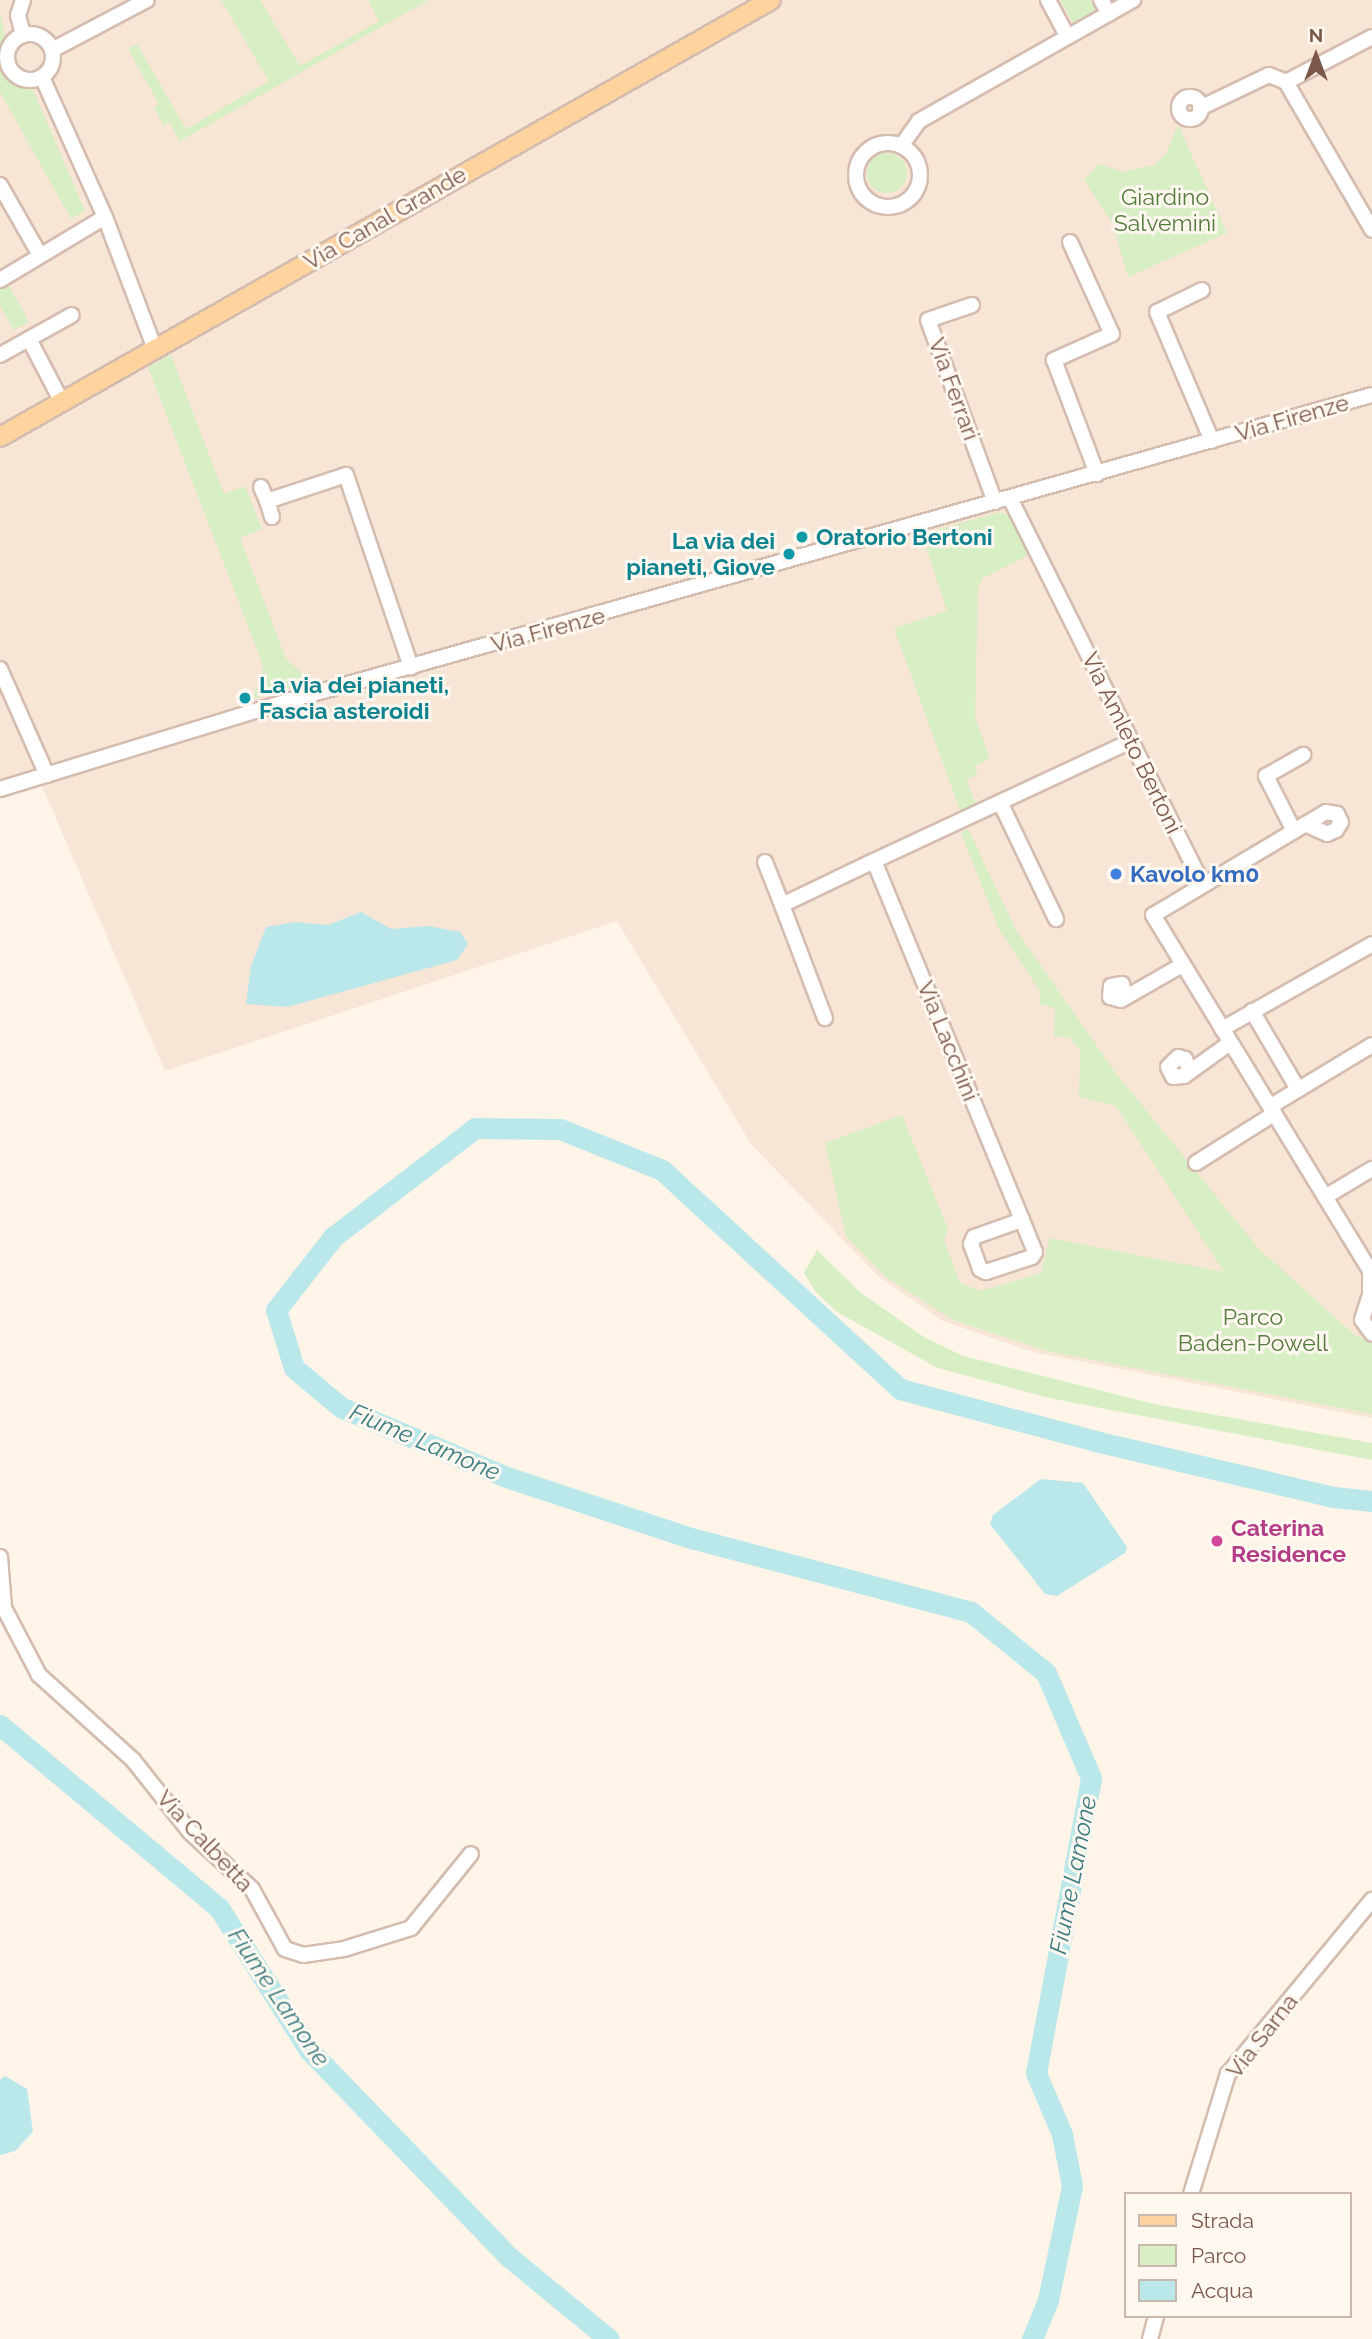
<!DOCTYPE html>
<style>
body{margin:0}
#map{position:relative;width:1372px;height:2339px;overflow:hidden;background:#fef4e8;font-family:Raleway,sans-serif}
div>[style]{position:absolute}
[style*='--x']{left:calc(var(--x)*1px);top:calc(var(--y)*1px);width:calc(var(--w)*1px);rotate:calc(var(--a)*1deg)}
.residential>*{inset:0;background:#f7e5d6}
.green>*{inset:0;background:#d8eec4}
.round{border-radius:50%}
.water>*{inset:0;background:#bae7ea}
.river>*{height:21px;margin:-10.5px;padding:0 10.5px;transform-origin:10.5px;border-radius:10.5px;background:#bae7ea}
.roads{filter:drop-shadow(2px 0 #d4bcaf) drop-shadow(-2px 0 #d4bcaf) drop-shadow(0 2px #d4bcaf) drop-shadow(0 -2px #d4bcaf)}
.minor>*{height:14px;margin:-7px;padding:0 7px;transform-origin:7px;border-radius:7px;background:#fff}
.minor>.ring{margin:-7px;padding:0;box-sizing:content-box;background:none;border:14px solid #fff;border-radius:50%}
.major>*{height:18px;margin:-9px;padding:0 9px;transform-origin:9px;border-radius:9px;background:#ffd39e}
.dots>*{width:19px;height:19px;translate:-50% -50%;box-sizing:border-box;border:4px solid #fff8f0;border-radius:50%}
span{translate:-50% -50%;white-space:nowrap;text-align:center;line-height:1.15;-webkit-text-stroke:6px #fff8f0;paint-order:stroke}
.park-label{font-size:23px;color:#547c3c}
.street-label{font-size:23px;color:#7b5749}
.culture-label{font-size:23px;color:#0d838f;font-weight:700}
.left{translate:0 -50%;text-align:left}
.right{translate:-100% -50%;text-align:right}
.shop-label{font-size:23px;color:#366cbe;font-weight:700}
.hotel-label{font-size:23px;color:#b23c85;font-weight:700}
.water-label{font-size:24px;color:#3a7c82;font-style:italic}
.legend{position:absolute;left:1124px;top:2192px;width:228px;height:126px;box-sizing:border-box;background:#fff8f0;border:2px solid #cab8ad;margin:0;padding:9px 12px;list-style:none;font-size:21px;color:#7b5749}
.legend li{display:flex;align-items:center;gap:14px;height:35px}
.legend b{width:35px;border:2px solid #cab8ad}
.north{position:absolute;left:1281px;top:21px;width:70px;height:70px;-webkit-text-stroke:5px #fff8f0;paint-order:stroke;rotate:0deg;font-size:19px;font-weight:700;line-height:28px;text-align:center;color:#7b5749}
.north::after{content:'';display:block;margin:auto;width:24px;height:32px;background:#7b5749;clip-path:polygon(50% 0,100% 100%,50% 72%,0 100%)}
</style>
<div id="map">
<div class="residential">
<div style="clip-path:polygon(0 0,1372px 0,1372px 1418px,1033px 1352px,943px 1321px,878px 1276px,751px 1144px,617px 921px,165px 1071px,42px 786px,0 799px)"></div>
</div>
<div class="green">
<div style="clip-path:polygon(221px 0,260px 0,300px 66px,379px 21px,368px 0,429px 0,180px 141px,169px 122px,164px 126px,154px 108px,159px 104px,128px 49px,137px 44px,186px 129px,269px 81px)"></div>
<div style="clip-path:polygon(1060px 0,1090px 0,1096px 10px,1073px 23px)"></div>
<div style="clip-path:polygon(0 10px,5px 38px,0 62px,12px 84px,33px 90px,85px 211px,71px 219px,0 92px)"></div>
<div style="clip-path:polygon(1178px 125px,1227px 233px,1128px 277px,1113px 224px,1084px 180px,1099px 164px,1123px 172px,1154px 165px,1166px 154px)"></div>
<div class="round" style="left:867px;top:153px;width:40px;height:40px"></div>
<div style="clip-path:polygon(8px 283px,29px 322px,14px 330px,0 306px,0 288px)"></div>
<div style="clip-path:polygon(171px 355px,224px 494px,245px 486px,262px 529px,240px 538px,286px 659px,311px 681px,250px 700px,262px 679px,263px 665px,148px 367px)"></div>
<div style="clip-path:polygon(1001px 512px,1010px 517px,1028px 555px,983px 578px,978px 588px,975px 717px,990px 759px,974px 766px,978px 774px,966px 780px,977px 805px,961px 813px,894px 628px,947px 611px,922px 534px)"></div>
<div style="clip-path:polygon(968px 829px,1016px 930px,1115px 1072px,1259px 1249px,1356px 1336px,1372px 1343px,1372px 1414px,1047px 1351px,953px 1320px,886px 1277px,846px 1236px,825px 1143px,902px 1115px,948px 1229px,944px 1240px,960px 1283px,981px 1291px,1041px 1273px,1050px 1238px,1224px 1272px,1116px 1106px,1079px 1097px,1080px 1051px,1070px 1038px,1054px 1036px,1055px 1008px,1040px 1004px,1040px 991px,999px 929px,961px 833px)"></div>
<div style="clip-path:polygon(817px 1250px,861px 1293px,924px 1337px,963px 1356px,1154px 1404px,1372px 1443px,1372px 1460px,1049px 1398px,938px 1368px,837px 1312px,815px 1291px,804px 1273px)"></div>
</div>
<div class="water">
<div style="clip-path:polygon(361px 912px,391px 929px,428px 926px,460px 932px,468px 944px,457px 960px,287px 1007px,246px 1004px,251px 966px,266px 927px,295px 922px,328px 925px)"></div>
<div style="clip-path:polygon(1041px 1479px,1083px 1483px,1127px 1547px,1125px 1553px,1057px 1596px,1045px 1594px,990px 1524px,993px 1515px)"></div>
<div style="clip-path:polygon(5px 2076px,27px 2089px,33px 2132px,15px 2151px,0 2155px,0 2080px)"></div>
</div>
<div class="river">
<div style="--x:0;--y:1725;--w:285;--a:39.9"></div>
<div style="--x:219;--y:1908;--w:168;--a:57.6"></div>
<div style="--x:309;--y:2050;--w:288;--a:46"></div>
<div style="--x:509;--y:2257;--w:129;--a:39.4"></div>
<div style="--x:1032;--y:2339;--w:42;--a:-67.7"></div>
<div style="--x:1048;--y:2300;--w:116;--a:-78.1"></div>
<div style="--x:1072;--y:2186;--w:53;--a:-100.9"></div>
<div style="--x:1062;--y:2134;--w:66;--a:-113.1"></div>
<div style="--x:1036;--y:2073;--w:300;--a:-79.4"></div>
<div style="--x:1091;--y:1778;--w:114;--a:-113.2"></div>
<div style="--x:1046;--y:1673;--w:97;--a:-140.9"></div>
<div style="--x:971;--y:1612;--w:286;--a:-165.2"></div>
<div style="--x:694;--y:1539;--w:200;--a:-161.7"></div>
<div style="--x:504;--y:1476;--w:176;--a:-157.2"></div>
<div style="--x:342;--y:1408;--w:62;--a:-140.2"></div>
<div style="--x:294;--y:1368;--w:61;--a:-107.2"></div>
<div style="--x:276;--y:1310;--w:93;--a:-52"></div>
<div style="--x:333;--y:1237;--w:179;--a:-37.5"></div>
<div style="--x:475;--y:1128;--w:85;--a:0.7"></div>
<div style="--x:560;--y:1129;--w:110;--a:21.9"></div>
<div style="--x:662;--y:1170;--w:323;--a:42.6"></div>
<div style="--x:900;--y:1389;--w:202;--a:14.9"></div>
<div style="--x:1095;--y:1441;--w:245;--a:13.2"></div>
<div style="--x:1334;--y:1497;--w:38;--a:6"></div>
</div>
<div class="roads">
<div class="minor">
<div style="--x:23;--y:0;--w:16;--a:108"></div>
<div style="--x:18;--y:15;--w:21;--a:76"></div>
<div style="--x:1048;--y:0;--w:40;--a:62"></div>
<div style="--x:1101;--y:0;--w:16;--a:60"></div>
<div class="ring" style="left:7px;top:34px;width:32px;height:32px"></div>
<div style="--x:1372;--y:37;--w:97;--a:152.4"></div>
<div style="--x:1286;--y:82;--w:171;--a:59.8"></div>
<div style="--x:52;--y:50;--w:107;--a:-27.8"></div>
<div style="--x:42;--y:77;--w:154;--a:65.8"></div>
<div style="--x:105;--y:217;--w:141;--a:69.3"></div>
<div class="ring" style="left:1179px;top:97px;width:8px;height:8px"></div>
<div style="--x:1200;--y:108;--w:76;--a:-25.6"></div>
<div style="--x:1269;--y:75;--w:18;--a:22"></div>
<div class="ring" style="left:856px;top:143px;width:50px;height:50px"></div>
<div style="--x:901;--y:146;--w:31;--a:-54"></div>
<div style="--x:919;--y:121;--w:246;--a:-29.5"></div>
<div style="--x:0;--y:185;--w:81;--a:60.3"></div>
<div style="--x:1070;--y:242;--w:101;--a:65.5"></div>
<div style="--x:1112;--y:334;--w:64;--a:155.9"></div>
<div style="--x:1054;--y:360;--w:122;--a:69.3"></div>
<div style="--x:0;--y:280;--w:122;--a:-31"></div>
<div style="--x:1202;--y:290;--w:50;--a:153.9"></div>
<div style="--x:1157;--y:312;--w:140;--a:66.9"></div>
<div style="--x:972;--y:305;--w:46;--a:161.2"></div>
<div style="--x:928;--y:320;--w:194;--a:69.8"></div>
<div style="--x:29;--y:339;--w:71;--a:62.4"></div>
<div style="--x:0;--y:355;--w:82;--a:-29.1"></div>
<div style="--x:261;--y:487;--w:15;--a:67"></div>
<div style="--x:1010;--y:498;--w:432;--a:63.5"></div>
<div style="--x:272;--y:517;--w:17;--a:-107"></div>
<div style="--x:267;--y:501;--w:83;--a:-18.2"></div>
<div style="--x:346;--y:475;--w:203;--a:71.3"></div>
<div style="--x:0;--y:669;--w:116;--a:66.1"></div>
<div style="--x:0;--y:789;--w:304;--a:-17"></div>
<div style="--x:291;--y:700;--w:1123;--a:-15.76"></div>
<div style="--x:1000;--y:802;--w:130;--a:64.4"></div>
<div style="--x:1305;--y:824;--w:24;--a:24"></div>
<div style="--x:1327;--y:834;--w:10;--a:-24"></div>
<div style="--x:1336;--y:830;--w:9;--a:-58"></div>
<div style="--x:1341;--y:822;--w:9;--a:-117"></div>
<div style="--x:1337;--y:814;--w:11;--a:-170"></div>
<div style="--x:1326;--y:812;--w:201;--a:149.2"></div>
<div style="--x:1153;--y:915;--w:421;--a:58.6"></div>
<div style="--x:1294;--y:831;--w:62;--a:-117"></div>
<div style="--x:1266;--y:776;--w:43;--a:-29.6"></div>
<div style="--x:765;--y:862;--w:46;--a:68.4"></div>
<div style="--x:782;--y:905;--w:102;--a:-25.6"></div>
<div style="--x:782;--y:905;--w:121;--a:69.2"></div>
<div style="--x:1125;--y:997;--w:13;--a:-103"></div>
<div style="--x:1122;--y:984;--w:11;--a:170"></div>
<div style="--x:1111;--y:986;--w:11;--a:95"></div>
<div style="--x:1110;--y:997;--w:11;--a:15"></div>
<div style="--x:1121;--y:1000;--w:70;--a:-29.8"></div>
<div style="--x:1252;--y:1011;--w:91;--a:59.5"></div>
<div style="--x:1222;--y:1029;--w:172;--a:-29.5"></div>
<div style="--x:1189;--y:1069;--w:11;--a:-112"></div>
<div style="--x:1185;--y:1059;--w:7;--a:-164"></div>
<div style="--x:1178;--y:1057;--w:14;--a:135"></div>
<div style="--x:1168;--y:1067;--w:11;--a:63"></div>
<div style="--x:1173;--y:1077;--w:11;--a:-5"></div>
<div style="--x:1184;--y:1076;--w:57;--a:-35.7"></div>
<div style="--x:1271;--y:1106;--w:118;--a:-31.1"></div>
<div style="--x:1196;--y:1163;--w:93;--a:-32.3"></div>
<div style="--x:1325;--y:1197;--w:55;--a:-30.8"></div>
<div style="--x:1022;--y:1220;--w:51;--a:160.5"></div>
<div style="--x:974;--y:1237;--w:8;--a:113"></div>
<div style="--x:971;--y:1244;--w:27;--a:70"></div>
<div style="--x:980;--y:1269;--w:7;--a:27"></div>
<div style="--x:986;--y:1272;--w:48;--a:-18.1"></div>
<div style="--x:1032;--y:1257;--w:6;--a:-59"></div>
<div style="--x:1035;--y:1252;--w:35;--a:-112"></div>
<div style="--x:1022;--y:1220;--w:388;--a:-112.4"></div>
<div style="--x:874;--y:861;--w:284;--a:-25"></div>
<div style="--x:1370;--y:1272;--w:23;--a:90"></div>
<div style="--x:1370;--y:1295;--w:26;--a:108"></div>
<div style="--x:1362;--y:1320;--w:17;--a:54"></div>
<div style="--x:0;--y:1557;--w:51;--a:85.5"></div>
<div style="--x:4;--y:1608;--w:76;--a:62.4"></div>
<div style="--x:39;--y:1675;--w:127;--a:42.1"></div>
<div style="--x:133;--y:1760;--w:92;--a:51.6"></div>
<div style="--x:190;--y:1832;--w:84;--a:42.6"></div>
<div style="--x:252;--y:1889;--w:68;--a:61.2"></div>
<div style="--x:285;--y:1949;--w:19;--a:18"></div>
<div style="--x:303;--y:1955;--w:41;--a:-8.3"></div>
<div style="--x:344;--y:1949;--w:70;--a:-17.4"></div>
<div style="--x:411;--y:1928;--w:95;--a:-51"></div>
<div style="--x:1191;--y:2194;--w:126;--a:-72.9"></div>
<div style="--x:1228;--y:2074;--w:226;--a:-50.4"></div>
<div style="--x:1150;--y:2339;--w:24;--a:-75"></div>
</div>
<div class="major">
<div style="--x:0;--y:437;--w:886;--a:-29.54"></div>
</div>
</div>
<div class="dots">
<div style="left:802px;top:537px;background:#0f9aa8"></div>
<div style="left:789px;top:554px;background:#0f9aa8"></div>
<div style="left:245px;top:698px;background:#0f9aa8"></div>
<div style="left:1116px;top:874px;background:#3f7fe0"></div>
<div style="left:1217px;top:1541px;background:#d1479c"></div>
</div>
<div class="park-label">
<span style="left:1165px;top:210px">Giardino<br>Salvemini</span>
<span style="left:1253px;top:1330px">Parco<br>Baden-Powell</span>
</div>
<div class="street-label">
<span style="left:385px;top:218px;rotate:-30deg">Via Canal Grande</span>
<span style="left:954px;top:389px;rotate:70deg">Via Ferrari</span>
<span style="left:1292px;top:418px;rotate:-16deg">Via Firenze</span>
<span style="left:548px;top:630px;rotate:-15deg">Via Firenze</span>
<span style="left:1132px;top:743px;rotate:64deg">Via Amleto Bertoni</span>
<span style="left:948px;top:1041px;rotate:68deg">Via Lacchini</span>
<span style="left:205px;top:1841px;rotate:47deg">Via Calbetta</span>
<span style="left:1262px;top:2036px;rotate:-52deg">Via Sarna</span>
</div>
<div class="culture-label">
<span class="left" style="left:816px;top:537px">Oratorio Bertoni</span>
<span class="right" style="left:775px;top:554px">La via dei<br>pianeti, Giove</span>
<span class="left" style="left:259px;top:698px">La via dei pianeti,<br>Fascia asteroidi</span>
</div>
<div class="shop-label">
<span class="left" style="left:1130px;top:874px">Kavolo km0</span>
</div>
<div class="hotel-label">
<span class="left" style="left:1231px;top:1541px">Caterina<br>Residence</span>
</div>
<div class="water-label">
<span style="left:425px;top:1442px;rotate:23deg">Fiume Lamone</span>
<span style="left:1073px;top:1875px;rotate:-79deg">Fiume Lamone</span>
<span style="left:279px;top:1997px;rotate:56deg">Fiume Lamone</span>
</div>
<ul class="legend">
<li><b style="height:9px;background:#ffd39e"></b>Strada</li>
<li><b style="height:19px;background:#d8eec4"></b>Parco</li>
<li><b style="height:19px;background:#bae7ea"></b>Acqua</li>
</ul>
<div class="north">N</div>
</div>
